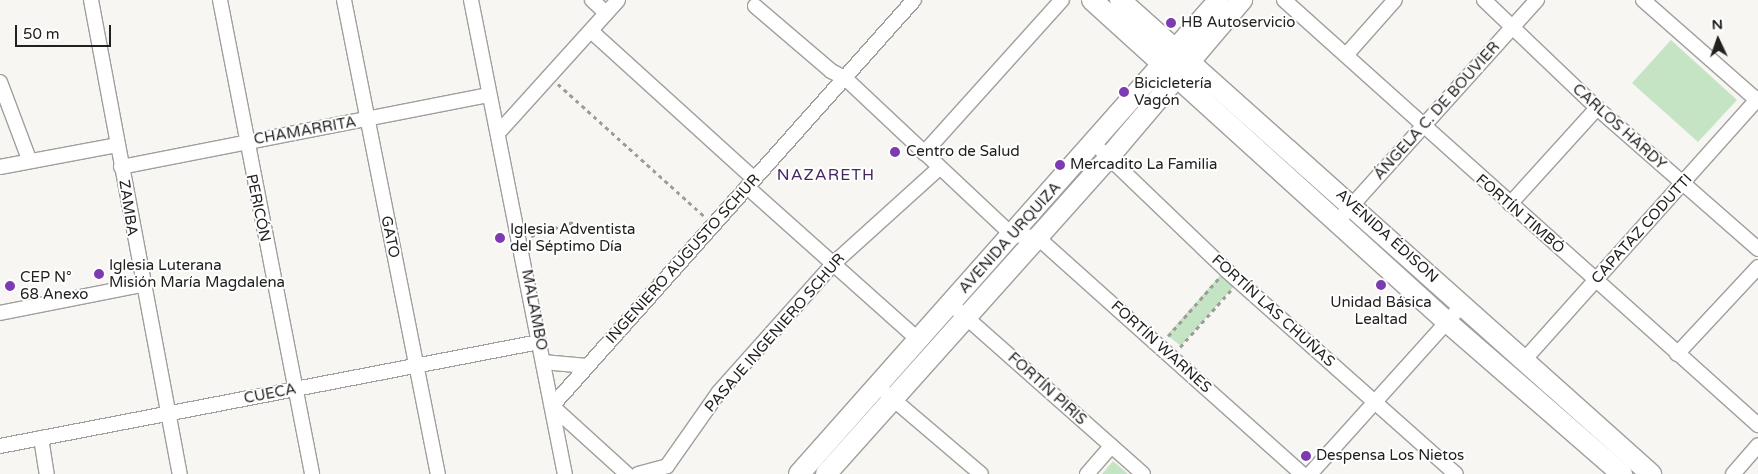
<!DOCTYPE html>
<meta charset="utf-8">
<style>
body{margin:0}
#map{position:relative;width:1758px;height:474px;overflow:hidden;background:#f8f6f3;font-family:"Varela Round",sans-serif}
div>[style]{position:absolute}
[style*='--x']{left:calc(var(--x)*1px);top:calc(var(--y)*1px);width:calc(var(--w)*1px);rotate:calc(var(--a)*1deg)}
.green>*{inset:0;background:#c4e4c4}
.path>*{height:2.5px;margin-top:-1.25px;transform-origin:0;background:repeating-linear-gradient(90deg,#9d9c99 0 4px,transparent 0 8px)}
.roads{filter:drop-shadow(1px 0 #a19f9d) drop-shadow(-1px 0 #a19f9d) drop-shadow(0 1px #a19f9d) drop-shadow(0 -1px #a19f9d)}
.street>*{height:14px;margin:-7px;padding:0 7px;transform-origin:7px;border-radius:7px;background:#fff}
.secondary>*{height:20px;margin:-10px;padding:0 10px;transform-origin:10px;border-radius:10px;background:#fff}
.dots>*{width:14px;height:14px;translate:-50% -50%;box-sizing:border-box;border:2px solid #fff;border-radius:50%}
span{translate:-50% -50%;white-space:nowrap;text-align:center;line-height:1.15;-webkit-text-stroke:4px #fff;paint-order:stroke}
.poi-label{font-size:15px;color:#222120}
.left{translate:0 -50%;text-align:left}
.street-label{font-size:15px;color:#222120}
.neighbourhood-label{font-size:16px;color:#462760;letter-spacing:1px}
.north{position:absolute;left:1693px;top:15px;width:50px;height:50px;-webkit-text-stroke:4px #fff;paint-order:stroke;rotate:357deg;font-size:14px;font-weight:700;line-height:20px;text-align:center;color:#222120}
.north::after{content:'';display:block;margin:auto;width:18px;height:22px;background:#222120;clip-path:polygon(50% 0,100% 100%,50% 72%,0 100%)}
.scale{position:absolute;left:15px;top:25px;width:96px;height:22px;box-sizing:border-box;border:2px solid #222120;border-top:0;padding-left:6px;font-size:15px;line-height:18px;white-space:nowrap;color:#222120;-webkit-text-stroke:4px #fff;paint-order:stroke}
</style>
<div id="map">
<div class="green">
<div style="clip-path:polygon(1671px 40px,1737px 100px,1698px 142px,1632px 83px)"></div>
<div style="clip-path:polygon(1090px 158px,1093px 161px,1036px 226px,1033px 223px)"></div>
<div style="clip-path:polygon(1360px 223px,1444px 301px,1441px 305px,1356px 226px)"></div>
<div style="clip-path:polygon(1224px 271px,1237px 283px,1181px 346px,1167px 335px)"></div>
<div style="clip-path:polygon(1469px 323px,1639px 474px,1631px 474px,1465px 327px)"></div>
<div style="clip-path:polygon(1113px 461px,1128px 474px,1102px 474px)"></div>
</div>
<div class="path">
<div style="--x:558;--y:84;--w:197;--a:42.1"></div>
<div style="--x:531;--y:236;--w:47;--a:-18.4"></div>
<div style="--x:1168;--y:336;--w:76;--a:-48.7"></div>
<div style="--x:1180;--y:347;--w:76;--a:-48.2"></div>
</div>
<div class="roads">
<div class="street">
<div style="--x:91;--y:0;--w:482;--a:79.4"></div>
<div style="--x:220;--y:0;--w:483;--a:79"></div>
<div style="--x:344;--y:0;--w:483;--a:78.8"></div>
<div style="--x:471;--y:0;--w:483;--a:78.8"></div>
<div style="--x:592;--y:0;--w:19;--a:43"></div>
<div style="--x:1284;--y:0;--w:637;--a:41.88"></div>
<div style="--x:1484;--y:0;--w:156;--a:43.7"></div>
<div style="--x:1597;--y:108;--w:214;--a:41.2"></div>
<div style="--x:1643;--y:0;--w:153;--a:41.3"></div>
<div style="--x:755;--y:6;--w:100;--a:40.5"></div>
<div style="--x:831;--y:71;--w:16;--a:27"></div>
<div style="--x:845;--y:78;--w:229;--a:43.2"></div>
<div style="--x:1012;--y:235;--w:25;--a:5"></div>
<div style="--x:1037;--y:237;--w:356;--a:41.8"></div>
<div style="--x:591;--y:31;--w:220;--a:42.2"></div>
<div style="--x:1347;--y:54;--w:72;--a:-48.4"></div>
<div style="--x:0;--y:82;--w:82;--a:69.4"></div>
<div style="--x:498;--y:133;--w:179;--a:-47.9"></div>
<div style="--x:1102;--y:151;--w:172;--a:43.8"></div>
<div style="--x:1226;--y:270;--w:307;--a:41.6"></div>
<div style="--x:924;--y:153;--w:206;--a:-48"></div>
<div style="--x:0;--y:167;--w:120;--a:-10.6"></div>
<div style="--x:121;--y:167;--w:375;--a:-11.1"></div>
<div style="--x:747;--y:187;--w:230;--a:41.7"></div>
<div style="--x:1510;--y:204;--w:130;--a:-47.8"></div>
<div style="--x:1337;--y:222;--w:299;--a:-48"></div>
<div style="--x:951;--y:304;--w:256;--a:41.5"></div>
<div style="--x:0;--y:313;--w:144;--a:-11.2"></div>
<div style="--x:1677;--y:354;--w:119;--a:-47"></div>
<div style="--x:1525;--y:359;--w:350;--a:-48.2"></div>
<div style="--x:543;--y:362;--w:44;--a:5.2"></div>
<div style="--x:887;--y:394;--w:123;--a:40.4"></div>
<div style="--x:552;--y:406;--w:544;--a:-48.28"></div>
<div style="--x:552;--y:406;--w:101;--a:42.2"></div>
<div style="--x:41;--y:438;--w:36;--a:81"></div>
<div style="--x:0;--y:446;--w:549;--a:-10.92"></div>
<div style="--x:667;--y:466;--w:90;--a:-54.9"></div>
<div style="--x:719;--y:392;--w:173;--a:-48.3"></div>
<div style="--x:834;--y:263;--w:140;--a:-42.1"></div>
<div style="--x:638;--y:474;--w:30;--a:-15"></div>
<div style="--x:1087;--y:474;--w:37;--a:-49"></div>
<div style="--x:1310;--y:474;--w:229;--a:-48"></div>
<div style="--x:1733;--y:474;--w:38;--a:-49"></div>
</div>
<div class="secondary">
<div style="--x:1092;--y:0;--w:479;--a:42.2"></div>
<div style="--x:1447;--y:322;--w:232;--a:41"></div>
<div style="--x:1120;--y:0;--w:712;--a:41.75"></div>
<div style="--x:799;--y:474;--w:633;--a:-48.46"></div>
<div style="--x:826;--y:474;--w:425;--a:-48.2"></div>
<div style="--x:1109;--y:157;--w:206;--a:-49.7"></div>
</div>
</div>
<div class="dots">
<div style="left:1171px;top:23px;background:#7c3bb0"></div>
<div style="left:1124px;top:92px;background:#7c3bb0"></div>
<div style="left:895px;top:152px;background:#7c3bb0"></div>
<div style="left:1060px;top:165px;background:#7c3bb0"></div>
<div style="left:500px;top:238px;background:#7c3bb0"></div>
<div style="left:99px;top:274px;background:#7c3bb0"></div>
<div style="left:1381px;top:285px;background:#7c3bb0"></div>
<div style="left:10px;top:286px;background:#7c3bb0"></div>
<div style="left:1306px;top:456px;background:#7c3bb0"></div>
</div>
<div class="poi-label">
<span class="left" style="left:1181px;top:23px">HB Autoservicio</span>
<span class="left" style="left:1134px;top:92px">Bicicletería<br>Vagón</span>
<span class="left" style="left:906px;top:152px">Centro de Salud</span>
<span class="left" style="left:1070px;top:165px">Mercadito La Familia</span>
<span class="left" style="left:510px;top:238px">Iglesia Adventista<br>del Séptimo Día</span>
<span class="left" style="left:109px;top:274px">Iglesia Luterana<br>Misión María Magdalena</span>
<span class="left" style="left:20px;top:286px">CEP N°<br>68 Anexo</span>
<span style="left:1381px;top:311px">Unidad Básica<br>Lealtad</span>
<span class="left" style="left:1316px;top:456px">Despensa Los Nietos</span>
</div>
<div class="street-label">
<span style="left:1437px;top:111px;rotate:-48deg">ÁNGELA C. DE BOUVIER</span>
<span style="left:1619px;top:127px;rotate:42deg">CARLOS HARDY</span>
<span style="left:305px;top:131px;rotate:-10deg">CHAMARRITA</span>
<span style="left:128px;top:208px;rotate:81deg">ZAMBA</span>
<span style="left:258px;top:208px;rotate:78deg">PERICÓN</span>
<span style="left:1520px;top:214px;rotate:41deg">FORTÍN TIMBÓ</span>
<span style="left:1642px;top:229px;rotate:-48deg">CAPATAZ CODUTTI</span>
<span style="left:1387px;top:236px;rotate:42deg">AVENIDA ÉDISON</span>
<span style="left:390px;top:237px;rotate:78deg">GATO</span>
<span style="left:1010px;top:238px;rotate:-48deg">AVENIDA URQUIZA</span>
<span style="left:683px;top:259px;rotate:-48deg">INGENIERO AUGUSTO SCHUR</span>
<span style="left:534px;top:310px;rotate:79deg">MALAMBO</span>
<span style="left:1273px;top:311px;rotate:42deg">FORTÍN LAS CHUÑAS</span>
<span style="left:775px;top:333px;rotate:-49deg">PASAJE INGENIERO SCHUR</span>
<span style="left:1161px;top:347px;rotate:42deg">FORTÍN WARNES</span>
<span style="left:1047px;top:389px;rotate:42deg">FORTÍN PIRIS</span>
<span style="left:270px;top:394px;rotate:-11deg">CUECA</span>
</div>
<div class="neighbourhood-label">
<span style="left:826px;top:175px">NAZARETH</span>
</div>
<div class="north">N</div>
<div class="scale">50 m</div>
</div>
